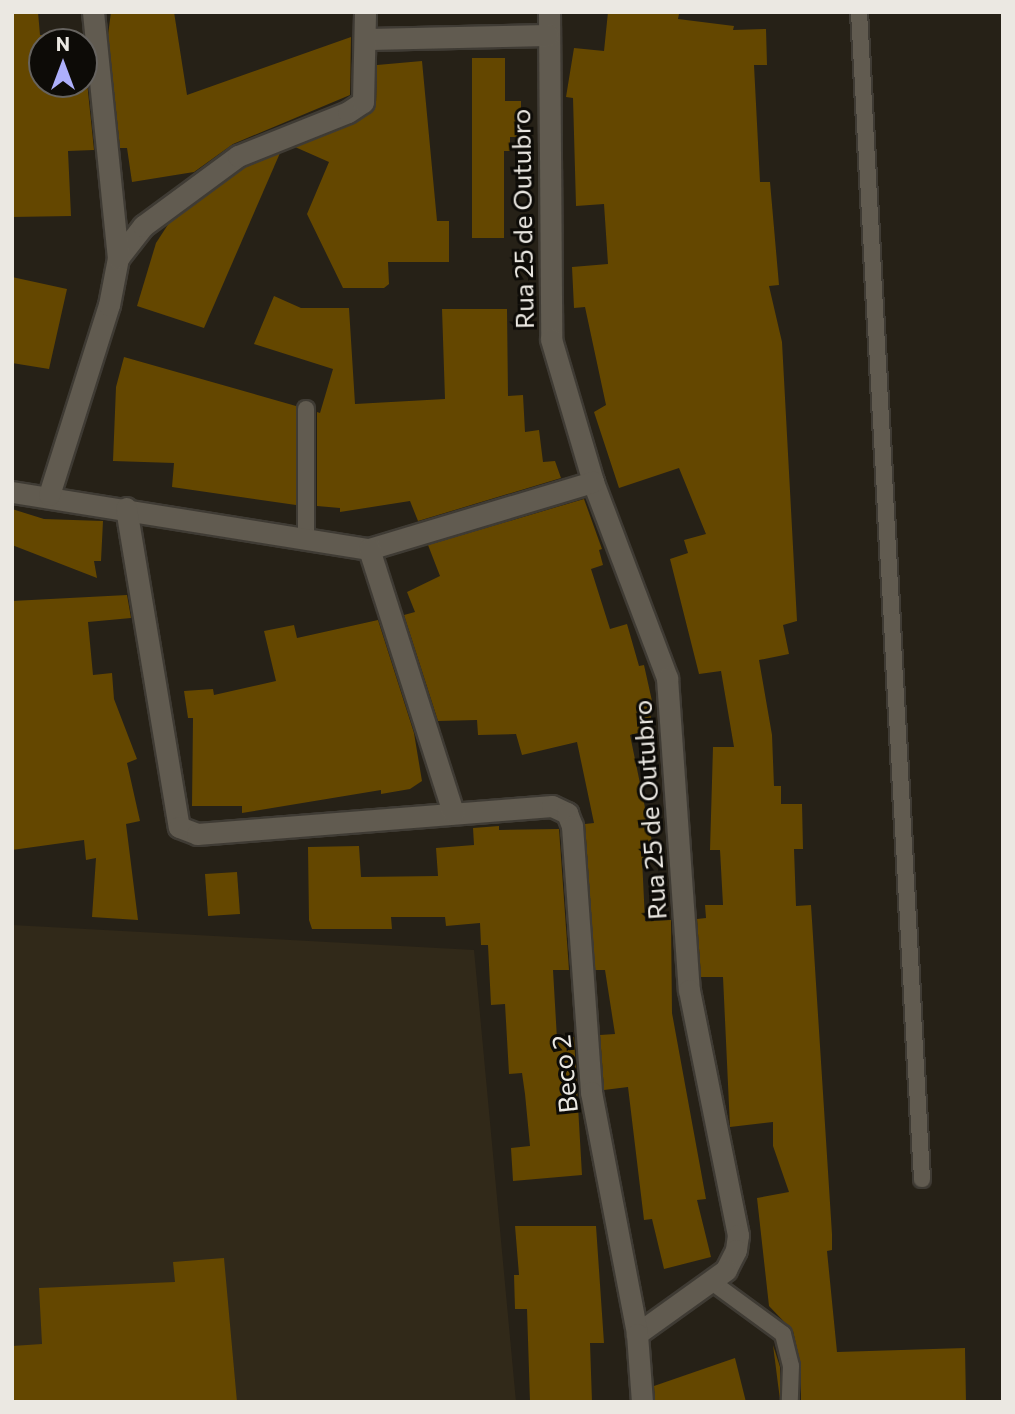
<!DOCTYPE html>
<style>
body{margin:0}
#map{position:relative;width:1015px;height:1414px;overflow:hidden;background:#262117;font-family:Commissioner,sans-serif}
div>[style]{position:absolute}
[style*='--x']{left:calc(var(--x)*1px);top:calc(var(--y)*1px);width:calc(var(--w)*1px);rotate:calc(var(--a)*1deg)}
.built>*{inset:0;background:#312919}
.building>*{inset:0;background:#644700}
.roads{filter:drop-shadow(2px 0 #3f3b34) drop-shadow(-2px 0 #3f3b34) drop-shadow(0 2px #3f3b34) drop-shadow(0 -2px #3f3b34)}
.lane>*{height:16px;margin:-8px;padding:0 8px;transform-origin:8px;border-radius:8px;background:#615b50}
.street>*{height:21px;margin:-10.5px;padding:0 10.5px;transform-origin:10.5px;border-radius:10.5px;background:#615b50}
span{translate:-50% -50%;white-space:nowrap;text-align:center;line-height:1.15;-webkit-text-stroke:6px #0d0b07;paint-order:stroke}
.street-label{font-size:26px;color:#ebe8e2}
.frame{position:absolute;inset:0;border:14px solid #ebe8e2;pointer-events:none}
.north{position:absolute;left:28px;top:28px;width:70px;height:70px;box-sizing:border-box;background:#0d0b07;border:2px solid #66635f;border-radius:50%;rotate:0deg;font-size:19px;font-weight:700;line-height:28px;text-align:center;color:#ebe8e2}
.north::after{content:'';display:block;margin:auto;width:24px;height:32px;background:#adaffb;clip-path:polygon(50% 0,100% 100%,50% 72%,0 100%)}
</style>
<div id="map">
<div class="built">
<div style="clip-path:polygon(12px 925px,474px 950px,516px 1402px,12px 1402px)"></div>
</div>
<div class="building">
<div style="clip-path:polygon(12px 12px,38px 12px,40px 35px,82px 35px,83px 42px,42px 42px,42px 84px,84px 84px,84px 53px,94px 150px,68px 151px,71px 216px,12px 217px)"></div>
<div style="clip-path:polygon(111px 12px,174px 12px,187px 95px,351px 37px,350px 95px,233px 144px,194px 172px,132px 182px,127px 148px,120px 148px,108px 35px)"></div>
<div style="clip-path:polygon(608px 12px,679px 14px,678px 19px,734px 26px,733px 30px,766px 29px,767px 65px,754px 65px,760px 182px,770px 182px,779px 285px,769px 286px,782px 342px,797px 621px,783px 625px,789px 654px,759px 660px,772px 735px,774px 786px,781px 786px,781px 804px,802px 804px,803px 849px,794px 849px,796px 906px,811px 905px,832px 1234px,832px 1250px,827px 1251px,837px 1352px,965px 1348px,966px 1402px,801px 1402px,801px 1366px,793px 1331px,769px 1306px,757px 1198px,789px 1192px,773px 1146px,773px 1122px,730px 1127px,723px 977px,701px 977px,697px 919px,706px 918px,705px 905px,723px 905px,720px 850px,710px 850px,713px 747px,734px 747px,721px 671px,699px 674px,670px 559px,688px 553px,684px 540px,706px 534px,679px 468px,619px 488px,594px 412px,606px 405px,585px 307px,574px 308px,572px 267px,608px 264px,604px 204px,576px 206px,573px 98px,566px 97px,574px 48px,604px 51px)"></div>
<div style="clip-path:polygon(472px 58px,505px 58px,505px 101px,521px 101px,521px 137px,510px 137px,510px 151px,504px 151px,504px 238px,472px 238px)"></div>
<div style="clip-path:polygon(422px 61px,437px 221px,449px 221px,449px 262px,388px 262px,389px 284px,384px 288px,343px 288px,307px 214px,329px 162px,295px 147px,371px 113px,376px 102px,377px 65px)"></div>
<div style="clip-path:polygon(280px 153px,204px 328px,137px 306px,156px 243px,169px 223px,244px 168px)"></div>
<div style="clip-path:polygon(12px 277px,67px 289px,49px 369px,12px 363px)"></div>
<div style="clip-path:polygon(274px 296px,301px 308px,349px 308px,355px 404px,445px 399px,442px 309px,507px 309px,508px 396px,523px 395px,525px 432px,539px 430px,543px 462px,555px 461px,561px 478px,418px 521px,410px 501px,340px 512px,340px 508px,317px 506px,317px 412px,320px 413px,333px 369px,254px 344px)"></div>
<div style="clip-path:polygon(124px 357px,296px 406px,296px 505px,172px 487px,174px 463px,113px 461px,116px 387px)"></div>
<div style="clip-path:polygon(584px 499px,602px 549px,599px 550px,603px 565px,591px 569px,610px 629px,627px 624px,639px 666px,644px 665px,652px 701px,647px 702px,654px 729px,630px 735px,655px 856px,642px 858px,645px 921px,671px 920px,672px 1013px,706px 1199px,697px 1200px,711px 1257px,664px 1269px,652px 1219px,644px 1220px,628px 1087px,604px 1090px,600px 1035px,615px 1034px,605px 970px,595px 970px,585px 824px,594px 823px,577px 742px,522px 755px,516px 734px,478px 735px,477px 720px,438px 721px,404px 615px,415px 612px,407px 592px,440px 576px,428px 545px)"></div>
<div style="clip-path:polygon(12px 509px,44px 519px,103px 521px,101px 561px,94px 561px,97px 578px,12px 545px)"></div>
<div style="clip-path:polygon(127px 595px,131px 618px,88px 622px,93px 675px,112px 673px,114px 699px,137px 759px,127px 763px,140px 821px,126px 824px,138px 920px,92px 917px,96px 858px,86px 860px,84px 840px,12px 850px,12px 601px)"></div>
<div style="clip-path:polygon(378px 620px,414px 733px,422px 781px,410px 789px,381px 794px,381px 790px,242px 813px,242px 806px,192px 806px,193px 718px,188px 718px,184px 691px,213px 689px,214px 695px,276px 681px,264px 631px,294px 625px,297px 638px)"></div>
<div style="clip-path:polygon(499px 826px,499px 830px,559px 829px,569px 970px,553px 970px,557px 1039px,574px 1037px,582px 1175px,513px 1181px,511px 1148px,530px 1146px,525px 1094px,522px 1073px,509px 1074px,505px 1004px,491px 1005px,488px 945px,481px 945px,480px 923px,446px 926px,445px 917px,391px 917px,392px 929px,312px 929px,309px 920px,308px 847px,359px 846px,361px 877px,438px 876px,436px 848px,474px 845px,473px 828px)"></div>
<div style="clip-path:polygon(237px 872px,240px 914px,208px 916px,205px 874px)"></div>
<div style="clip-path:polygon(515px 1226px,596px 1226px,604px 1343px,590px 1343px,592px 1402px,530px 1402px,527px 1309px,515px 1309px,514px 1275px,519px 1275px)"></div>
<div style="clip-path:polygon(224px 1258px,237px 1402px,12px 1402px,12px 1346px,42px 1344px,39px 1288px,175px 1282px,173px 1262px)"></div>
<div style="clip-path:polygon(773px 1345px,780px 1367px,780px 1400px)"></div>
<div style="clip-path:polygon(735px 1358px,746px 1402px,655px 1402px,654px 1386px)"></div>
</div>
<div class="roads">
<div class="lane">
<div style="--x:859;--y:12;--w:1169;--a:86.91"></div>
<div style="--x:306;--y:538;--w:129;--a:-90"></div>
<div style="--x:712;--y:1282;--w:88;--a:36.2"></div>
<div style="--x:783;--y:1334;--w:33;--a:76"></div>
<div style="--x:791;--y:1366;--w:36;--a:92"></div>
</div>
<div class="street">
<div style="--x:549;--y:12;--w:327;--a:89.6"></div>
<div style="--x:551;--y:339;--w:149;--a:73.6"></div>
<div style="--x:593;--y:482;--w:210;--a:69.3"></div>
<div style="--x:667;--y:678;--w:313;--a:86"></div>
<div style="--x:689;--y:990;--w:250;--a:78.7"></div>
<div style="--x:738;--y:1235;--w:15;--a:98"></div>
<div style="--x:736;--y:1250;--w:22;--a:117"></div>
<div style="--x:726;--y:1270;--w:110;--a:144.3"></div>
<div style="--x:368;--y:39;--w:180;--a:-1.3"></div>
<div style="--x:118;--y:258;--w:41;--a:-52"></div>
<div style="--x:143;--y:226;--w:118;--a:-36.4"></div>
<div style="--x:238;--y:156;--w:118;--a:-21.8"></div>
<div style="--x:348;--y:112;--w:18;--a:-34"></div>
<div style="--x:363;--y:102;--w:90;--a:-88.7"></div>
<div style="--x:12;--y:492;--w:362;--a:9.1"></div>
<div style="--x:369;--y:549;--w:234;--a:-16.7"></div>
<div style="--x:49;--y:495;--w:199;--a:-72.5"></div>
<div style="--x:109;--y:305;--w:48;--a:-79.2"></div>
<div style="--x:118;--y:258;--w:247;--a:-95.8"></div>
<div style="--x:126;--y:508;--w:323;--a:80.6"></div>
<div style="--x:179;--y:827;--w:19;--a:21"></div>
<div style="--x:197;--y:834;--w:356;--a:-4.5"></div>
<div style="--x:552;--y:806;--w:17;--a:25"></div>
<div style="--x:567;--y:813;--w:14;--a:69"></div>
<div style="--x:572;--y:826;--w:267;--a:85.9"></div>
<div style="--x:591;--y:1092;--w:246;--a:79.2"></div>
<div style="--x:637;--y:1334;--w:68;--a:85.8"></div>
<div style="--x:369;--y:549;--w:277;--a:72.3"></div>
</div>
</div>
<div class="street-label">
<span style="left:522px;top:219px;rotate:-91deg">Rua 25 de Outubro</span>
<span style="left:649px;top:810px;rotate:-94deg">Rua 25 de Outubro</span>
<span style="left:564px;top:1074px;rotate:-96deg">Beco 2</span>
</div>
<div class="frame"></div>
<div class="north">N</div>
</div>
